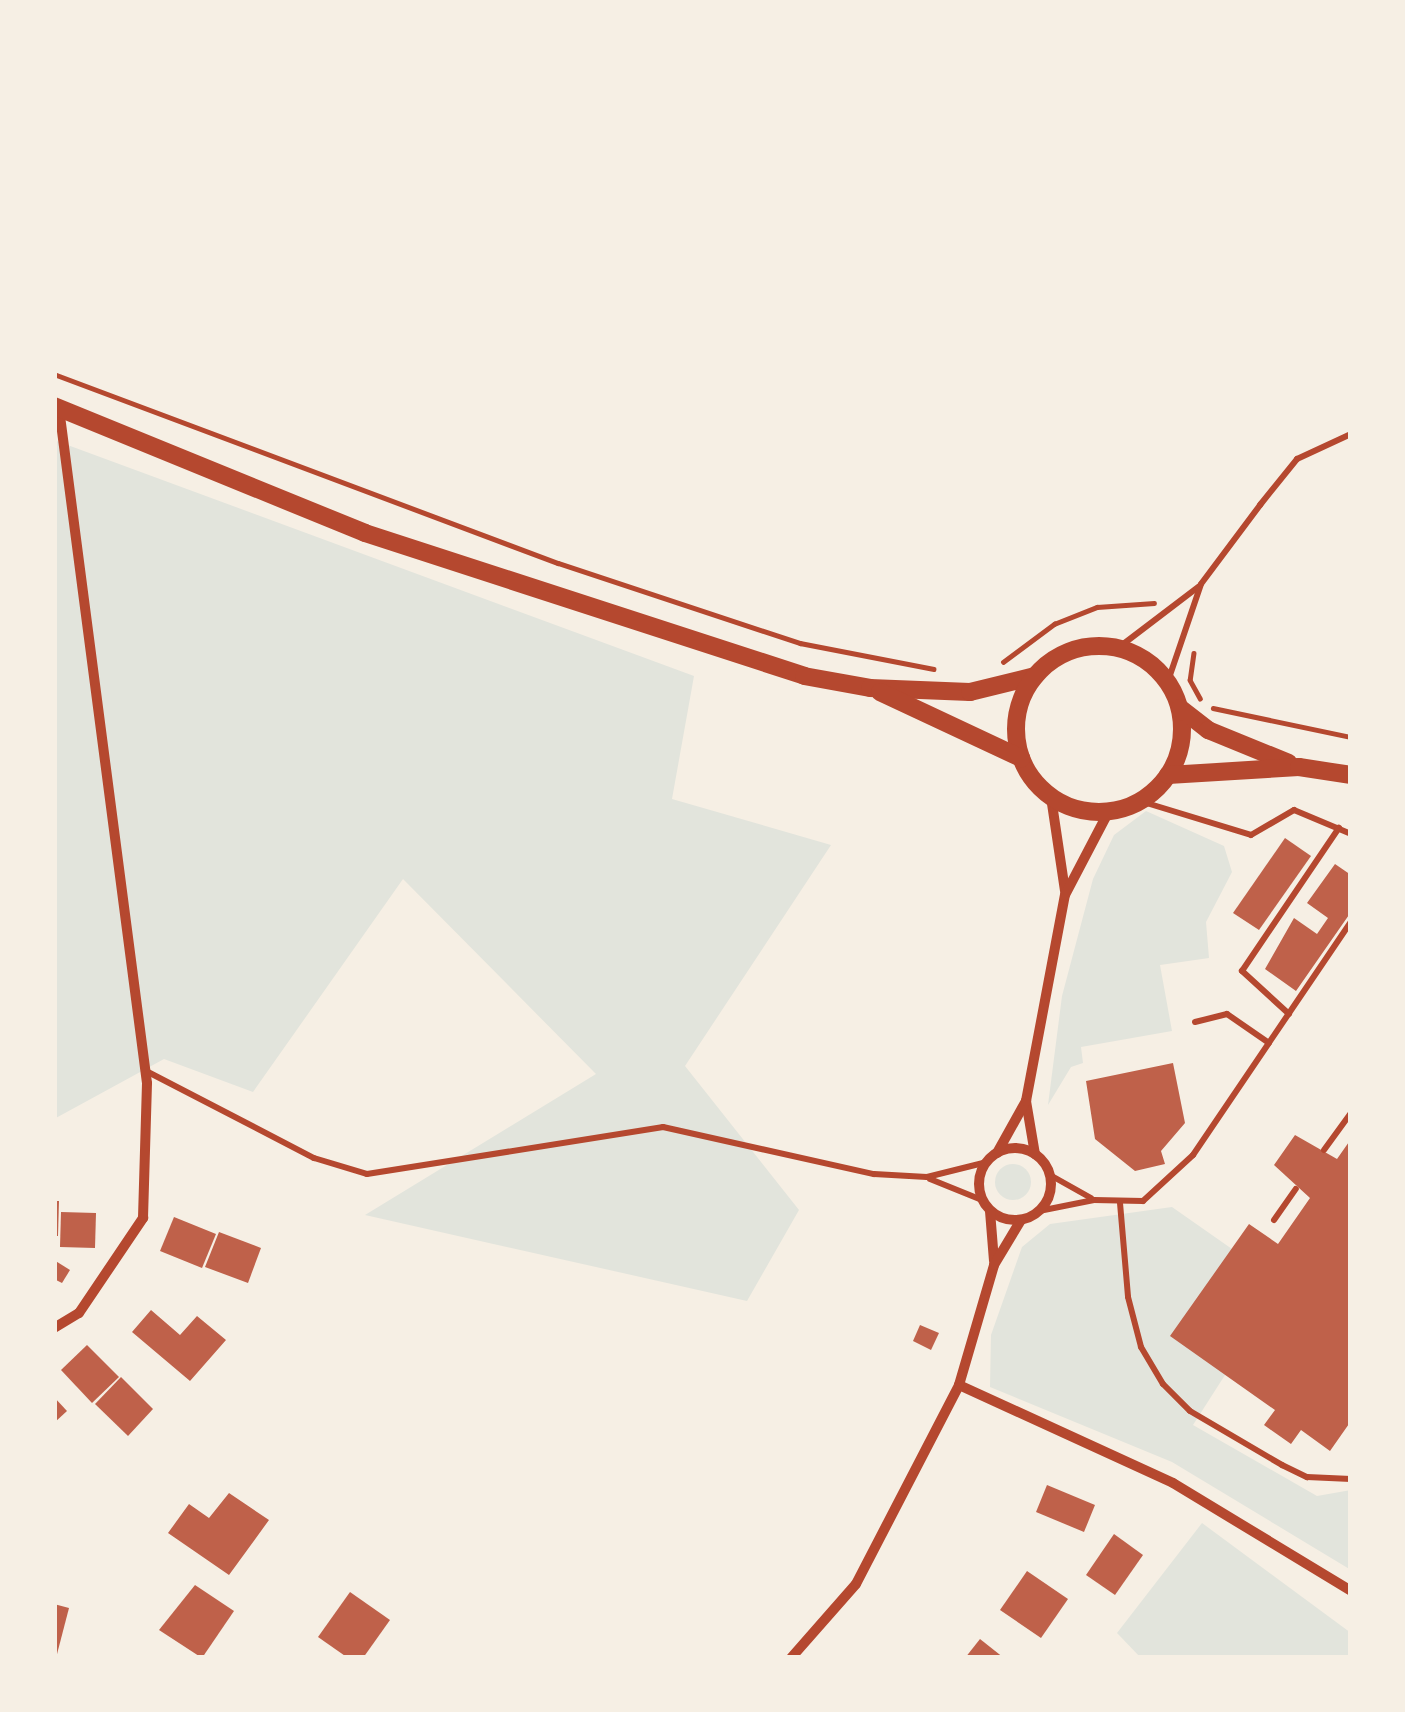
<!DOCTYPE html>
<style>
body{margin:0}
#map{position:relative;width:1405px;height:1712px;overflow:hidden;background:#f6efe4;font-family:Spectral,serif}
div>[style]{position:absolute}
[style*='--x']{left:calc(var(--x)*1px);top:calc(var(--y)*1px);width:calc(var(--w)*1px);rotate:calc(var(--a)*1deg)}
.green>*{inset:0;background:#e2e4dc}
.round{border-radius:50%}
.building>*{inset:0;background:#bf614a}
.path>*{height:4.5px;margin:-2.25px;padding:0 2.25px;transform-origin:2.25px;border-radius:2.25px;background:#b5482f}
.service>*{height:6px;margin:-3px;padding:0 3px;transform-origin:3px;border-radius:3px;background:#b5482f}
.minor>*{height:10px;margin:-5px;padding:0 5px;transform-origin:5px;border-radius:5px;background:#b5482f}
.minor>.ring{margin:-5px;padding:0;box-sizing:content-box;background:none;border:10px solid #b5482f;border-radius:50%}
.primary>*{height:18px;margin:-9px;padding:0 9px;transform-origin:9px;border-radius:9px;background:#b5482f}
.primary>.ring{margin:-9px;padding:0;box-sizing:content-box;background:none;border:18px solid #b5482f;border-radius:50%}
span{translate:-50% -50%;white-space:nowrap;text-align:center;line-height:1.15;-webkit-text-stroke:12px #f6efe4;paint-order:stroke}
.frame{position:absolute;inset:0;border:57px solid #f6efe4;pointer-events:none}
</style>
<div id="map">
<div class="green">
<div style="clip-path:polygon(54px 440px,694px 676px,672px 799px,831px 845px,685px 1066px,799px 1210px,747px 1301px,365px 1215px,596px 1074px,403px 879px,253px 1092px,164px 1059px,54px 1119px)"></div>
<div style="clip-path:polygon(1146px 811px,1224px 846px,1232px 872px,1206px 922px,1209px 958px,1160px 965px,1172px 1031px,1081px 1047px,1083px 1063px,1071px 1067px,1048px 1105px,1062px 996px,1093px 879px,1114px 835px)"></div>
<div class="round" style="left:995px;top:1164px;width:36px;height:36px"></div>
<div style="clip-path:polygon(1172px 1207px,1232px 1249px,1225px 1375px,1193px 1425px,1317px 1496px,1351px 1490px,1351px 1570px,1172px 1462px,990px 1387px,991px 1335px,1022px 1247px,1050px 1224px)"></div>
<div style="clip-path:polygon(1202px 1523px,1351px 1633px,1351px 1658px,1141px 1658px,1117px 1633px)"></div>
</div>
<div class="building">
<div style="clip-path:polygon(1285px 838px,1311px 856px,1259px 930px,1233px 913px)"></div>
<div style="clip-path:polygon(1335px 864px,1351px 875px,1351px 912px,1296px 991px,1265px 969px,1294px 918px,1317px 934px,1328px 918px,1307px 903px)"></div>
<div style="clip-path:polygon(1173px 1063px,1185px 1123px,1161px 1151px,1165px 1164px,1135px 1171px,1095px 1139px,1086px 1081px)"></div>
<div style="clip-path:polygon(1295px 1135px,1337px 1159px,1351px 1139px,1351px 1421px,1330px 1451px,1301px 1430px,1291px 1444px,1264px 1425px,1275px 1410px,1170px 1336px,1249px 1224px,1278px 1244px,1310px 1198px,1274px 1165px)"></div>
<div style="clip-path:polygon(54px 1201px,59px 1201px,58px 1236px,54px 1236px)"></div>
<div style="clip-path:polygon(61px 1212px,96px 1213px,95px 1248px,60px 1247px)"></div>
<div style="clip-path:polygon(174px 1217px,216px 1234px,202px 1268px,160px 1251px)"></div>
<div style="clip-path:polygon(219px 1232px,261px 1248px,248px 1283px,205px 1267px)"></div>
<div style="clip-path:polygon(54px 1260px,70px 1270px,62px 1283px,54px 1279px)"></div>
<div style="clip-path:polygon(151px 1310px,180px 1335px,197px 1316px,226px 1340px,190px 1381px,132px 1332px)"></div>
<div style="clip-path:polygon(920px 1325px,939px 1333px,931px 1350px,913px 1341px)"></div>
<div style="clip-path:polygon(87px 1345px,119px 1377px,92px 1403px,61px 1370px)"></div>
<div style="clip-path:polygon(121px 1377px,153px 1409px,128px 1436px,95px 1404px)"></div>
<div style="clip-path:polygon(54px 1397px,67px 1411px,54px 1423px)"></div>
<div style="clip-path:polygon(1047px 1485px,1095px 1505px,1084px 1532px,1036px 1512px)"></div>
<div style="clip-path:polygon(229px 1493px,269px 1520px,229px 1575px,168px 1533px,189px 1504px,209px 1518px)"></div>
<div style="clip-path:polygon(1114px 1534px,1143px 1555px,1115px 1595px,1086px 1575px)"></div>
<div style="clip-path:polygon(1027px 1571px,1068px 1599px,1041px 1638px,1000px 1610px)"></div>
<div style="clip-path:polygon(195px 1585px,234px 1611px,202px 1658px,159px 1630px)"></div>
<div style="clip-path:polygon(350px 1592px,390px 1620px,363px 1658px,348px 1658px,318px 1637px)"></div>
<div style="clip-path:polygon(54px 1604px,69px 1608px,56px 1658px,54px 1658px)"></div>
<div style="clip-path:polygon(980px 1639px,1004px 1658px,965px 1658px)"></div>
</div>
<div class="path">
<div style="--x:54;--y:374;--w:538;--a:20.56"></div>
<div style="--x:558;--y:563;--w:255;--a:18.3"></div>
<div style="--x:800;--y:643;--w:136;--a:11"></div>
<div style="--x:1194;--y:653;--w:27;--a:98"></div>
<div style="--x:1190;--y:680;--w:21;--a:61"></div>
<div style="--x:1003;--y:662;--w:64;--a:-36.7"></div>
<div style="--x:1054;--y:624;--w:46;--a:-21.6"></div>
<div style="--x:1097;--y:607;--w:57;--a:-4"></div>
<div style="--x:1213;--y:708;--w:141;--a:11.9"></div>
</div>
<div class="service">
<div style="--x:1118;--y:648;--w:101;--a:-37.3"></div>
<div style="--x:1168;--y:681;--w:102;--a:-71.2"></div>
<div style="--x:1201;--y:584;--w:99;--a:-53.2"></div>
<div style="--x:1260;--y:505;--w:59;--a:-51.2"></div>
<div style="--x:1297;--y:459;--w:60;--a:-24.8"></div>
<div style="--x:1140;--y:801;--w:116;--a:17"></div>
<div style="--x:1251;--y:835;--w:50;--a:-30.2"></div>
<div style="--x:1294;--y:810;--w:62;--a:22.8"></div>
<div style="--x:1289;--y:1014;--w:64;--a:-137.5"></div>
<div style="--x:1242;--y:971;--w:173;--a:-55.9"></div>
<div style="--x:1195;--y:1022;--w:33;--a:-14"></div>
<div style="--x:1227;--y:1014;--w:51;--a:34.6"></div>
<div style="--x:148;--y:1072;--w:187;--a:27.4"></div>
<div style="--x:314;--y:1158;--w:55;--a:16.8"></div>
<div style="--x:367;--y:1174;--w:300;--a:-9"></div>
<div style="--x:663;--y:1127;--w:216;--a:12.6"></div>
<div style="--x:874;--y:1174;--w:53;--a:3.2"></div>
<div style="--x:927;--y:1177;--w:62;--a:-14"></div>
<div style="--x:1324;--y:1150;--w:46;--a:-53.9"></div>
<div style="--x:1050;--y:1175;--w:47;--a:29.3"></div>
<div style="--x:930;--y:1179;--w:56;--a:22"></div>
<div style="--x:1120;--y:1203;--w:94;--a:85.1"></div>
<div style="--x:1128;--y:1297;--w:52;--a:75.4"></div>
<div style="--x:1141;--y:1347;--w:43;--a:59.3"></div>
<div style="--x:1163;--y:1384;--w:38;--a:45"></div>
<div style="--x:1190;--y:1411;--w:107;--a:30.4"></div>
<div style="--x:1282;--y:1465;--w:28;--a:26"></div>
<div style="--x:1307;--y:1477;--w:44;--a:2.6"></div>
<div style="--x:1039;--y:1211;--w:56;--a:-11.3"></div>
<div style="--x:1094;--y:1200;--w:49;--a:1.2"></div>
<div style="--x:1143;--y:1201;--w:68;--a:-42.6"></div>
<div style="--x:1193;--y:1155;--w:282;--a:-55.9"></div>
<div style="--x:1274;--y:1220;--w:38;--a:-55"></div>
</div>
<div class="minor">
<div style="--x:1051;--y:797;--w:95;--a:81.5"></div>
<div style="--x:1026;--y:1101;--w:54;--a:80.4"></div>
<div class="ring" style="left:979px;top:1148px;width:62px;height:62px"></div>
<div style="--x:997;--y:1153;--w:60;--a:-60.9"></div>
<div style="--x:1026;--y:1101;--w:210;--a:-79.3"></div>
<div style="--x:1065;--y:895;--w:95;--a:-62.4"></div>
<div style="--x:990;--y:1211;--w:50;--a:85.4"></div>
<div style="--x:54;--y:1328;--w:29;--a:-31"></div>
<div style="--x:79;--y:1313;--w:115;--a:-56"></div>
<div style="--x:143;--y:1218;--w:135;--a:-88.3"></div>
<div style="--x:147;--y:1083;--w:681;--a:-97.43"></div>
<div style="--x:959;--y:1385;--w:235;--a:24.6"></div>
<div style="--x:1173;--y:1483;--w:208;--a:31.2"></div>
<div style="--x:791;--y:1658;--w:98;--a:-48.7"></div>
<div style="--x:856;--y:1584;--w:224;--a:-62.6"></div>
<div style="--x:959;--y:1385;--w:125;--a:-73.7"></div>
<div style="--x:994;--y:1265;--w:52;--a:-59"></div>
</div>
<div class="primary">
<div style="--x:54;--y:406;--w:336;--a:22.2"></div>
<div style="--x:365;--y:533;--w:462;--a:18"></div>
<div style="--x:804;--y:676;--w:67;--a:10.3"></div>
<div style="--x:870;--y:688;--w:100;--a:2.3"></div>
<div style="--x:970;--y:692;--w:67;--a:-13.8"></div>
<div class="ring" style="left:1016px;top:646px;width:148px;height:148px"></div>
<div style="--x:880;--y:692;--w:156;--a:25.1"></div>
<div style="--x:1180;--y:708;--w:36;--a:38"></div>
<div style="--x:1208;--y:730;--w:87;--a:22.2"></div>
<div style="--x:1168;--y:775;--w:131;--a:-3.5"></div>
<div style="--x:1299;--y:767;--w:53;--a:8.7"></div>
</div>
<div class="frame"></div>
</div>
